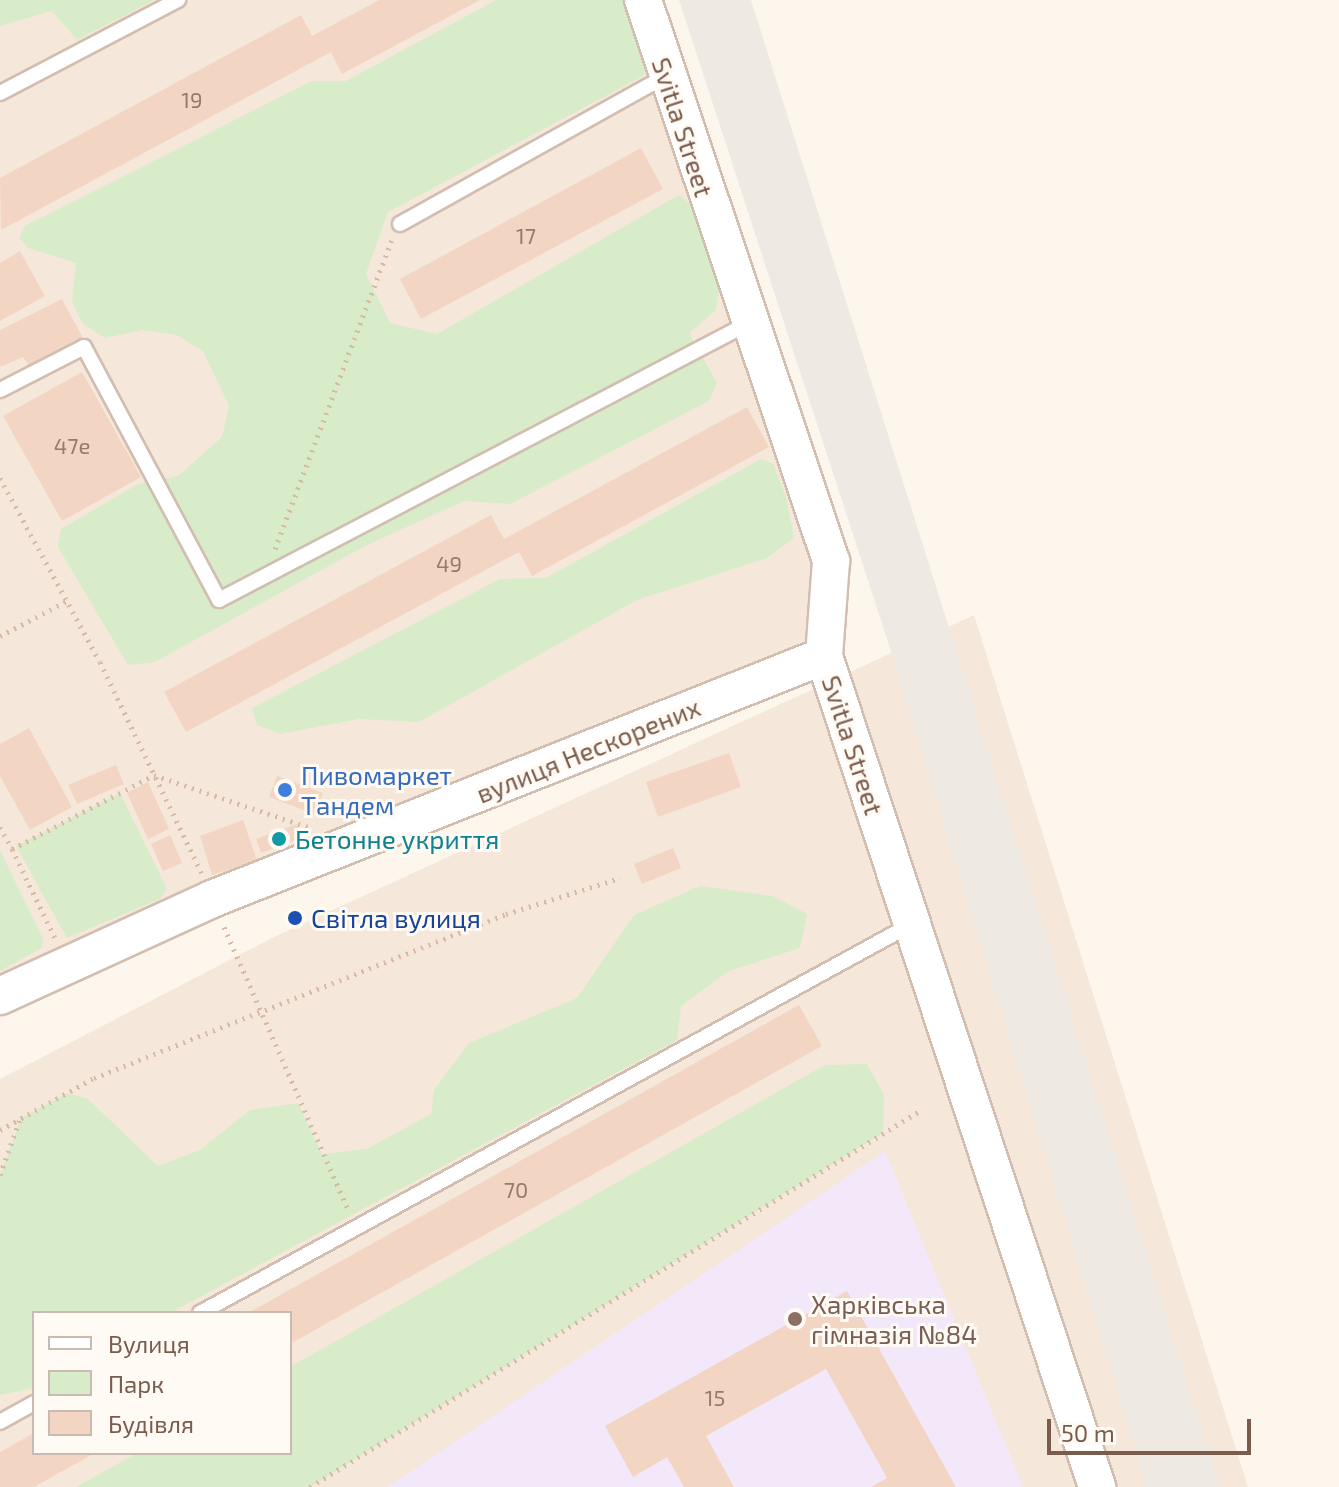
<!DOCTYPE html>
<meta charset="utf-8">
<style>
body{margin:0}
#map{position:relative;width:1339px;height:1487px;overflow:hidden;background:#fdf6ec;font-family:"Exo 2",sans-serif}
div>[style]{position:absolute}
[style*='--x']{left:calc(var(--x)*1px);top:calc(var(--y)*1px);width:calc(var(--w)*1px);rotate:calc(var(--a)*1deg)}
.residential>*{inset:0;background:#f5e8da}
.industrial>*{inset:0;background:#efe9e4}
.education>*{inset:0;background:#f3e8fa}
.green>*{inset:0;background:#d8ecc9}
.building>*{inset:0;background:#f3d5c3}
.path>*{height:5px;margin-top:-2.5px;transform-origin:0;background:repeating-linear-gradient(90deg,#d9b8a5 0 2px,transparent 0 8px)}
.roads{filter:drop-shadow(2px 0 #d1beb0) drop-shadow(-2px 0 #d1beb0) drop-shadow(0 2px #d1beb0) drop-shadow(0 -2px #d1beb0)}
.service>*{height:14px;margin:-7px;padding:0 7px;transform-origin:7px;border-radius:7px;background:#fff}
.tertiary>*{height:36px;margin:-18px;padding:0 18px;transform-origin:18px;border-radius:18px;background:#fff}
.dots>*{width:22px;height:22px;translate:-50% -50%;box-sizing:border-box;border:4px solid #fffaf3;border-radius:50%}
span{translate:-50% -50%;white-space:nowrap;text-align:center;line-height:1.15;-webkit-text-stroke:6px #fffaf3;paint-order:stroke}
.number-label{font-size:22px;color:#987a6a}
.number-label span{-webkit-text-stroke-width:0}
.street-label{font-size:26px;color:#7a5c4d}
.shop-label{font-size:26px;color:#366cbe}
.left{translate:0 -50%;text-align:left}
.culture-label{font-size:26px;color:#0d838f}
.transit-label{font-size:26px;color:#164399}
.education-label{font-size:26px;color:#785e54}
.legend{position:absolute;left:32px;top:1311px;width:260px;height:144px;box-sizing:border-box;background:#fffaf3;border:2px solid #cabbb1;margin:0;padding:10px 14px;list-style:none;font-size:24px;color:#7a5c4d}
.legend li{display:flex;align-items:center;gap:16px;height:40px}
.legend b{width:40px;border:2px solid #cabbb1}
.scale{position:absolute;left:1047px;top:1419px;width:204px;height:36px;box-sizing:border-box;border:4px solid #7a5c4d;border-top:0;padding-left:10px;font-size:24px;line-height:28px;white-space:nowrap;color:#7a5c4d;-webkit-text-stroke:6px #fffaf3;paint-order:stroke}
</style>
<div id="map">
<div class="residential">
<div style="clip-path:polygon(0 0,643px 0,813px 558px,821px 653px,0 984px)"></div>
<div style="clip-path:polygon(evenodd,974px 615px,1248px 1487px,0 1487px,0 1079px,276px 936px,974px 615px,34px 1313px,290px 1313px,290px 1453px,34px 1453px,34px 1313px)"></div>
</div>
<div class="industrial">
<div style="clip-path:polygon(679px 0,751px 0,1220px 1487px,1147px 1487px,888px 642px)"></div>
</div>
<div class="education">
<div style="clip-path:polygon(885px 1151px,1023px 1487px,388px 1487px)"></div>
</div>
<div class="green">
<div style="clip-path:polygon(0 0,154px 0,77px 40px,52px 11px,0 26px)"></div>
<div style="clip-path:polygon(496px 0,626px 0,651px 61px,643px 76px,388px 212px,366px 274px,390px 323px,437px 334px,679px 195px,690px 204px,719px 287px,716px 310px,689px 333px,717px 383px,709px 401px,510px 504px,464px 501px,365px 546px,155px 662px,128px 665px,58px 547px,61px 529px,138px 484px,178px 476px,222px 437px,229px 406px,203px 351px,176px 335px,143px 330px,105px 338px,82px 323px,72px 301px,76px 263px,28px 248px,19px 238px,25px 226px,312px 81px,346px 81px)"></div>
<div style="clip-path:polygon(761px 459px,773px 464px,786px 496px,794px 538px,767px 558px,637px 600px,419px 722px,359px 719px,280px 734px,257px 725px,252px 708px,500px 579px,546px 578px)"></div>
<div style="clip-path:polygon(120px 793px,167px 889px,160px 899px,67px 938px,16px 846px)"></div>
<div style="clip-path:polygon(0 850px,43px 939px,42px 948px,0 971px)"></div>
<div style="clip-path:polygon(700px 886px,773px 896px,807px 914px,800px 948px,729px 971px,681px 1006px,677px 1040px,170px 1313px,34px 1313px,34px 1388px,0 1395px,0 1175px,21px 1118px,67px 1093px,88px 1099px,158px 1166px,200px 1150px,250px 1110px,298px 1103px,322px 1154px,367px 1149px,431px 1114px,434px 1090px,469px 1043px,577px 998px,634px 915px)"></div>
<div style="clip-path:polygon(867px 1064px,884px 1095px,883px 1133px,310px 1487px,76px 1487px,137px 1453px,290px 1453px,290px 1367px,825px 1065px)"></div>
</div>
<div class="building">
<div style="clip-path:polygon(379px 0,480px 0,342px 74px,331px 52px,1px 230px,0 178px,301px 15px,312px 36px)"></div>
<div style="clip-path:polygon(641px 148px,663px 189px,421px 319px,400px 279px)"></div>
<div style="clip-path:polygon(20px 251px,45px 296px,0 321px,0 263px)"></div>
<div style="clip-path:polygon(62px 299px,83px 338px,30px 367px,23px 357px,0 367px,0 330px)"></div>
<div style="clip-path:polygon(82px 372px,141px 477px,62px 521px,3px 416px)"></div>
<div style="clip-path:polygon(747px 407px,769px 447px,532px 576px,519px 552px,186px 732px,164px 692px,491px 515px,504px 539px)"></div>
<div style="clip-path:polygon(29px 728px,72px 807px,30px 830px,0 776px,0 744px)"></div>
<div style="clip-path:polygon(729px 753px,741px 787px,658px 817px,646px 782px)"></div>
<div style="clip-path:polygon(116px 765px,124px 784px,77px 804px,68px 785px)"></div>
<div style="clip-path:polygon(277px 776px,323px 793px,314px 814px,269px 797px)"></div>
<div style="clip-path:polygon(148px 782px,169px 829px,148px 839px,127px 793px)"></div>
<div style="clip-path:polygon(243px 820px,257px 860px,212px 875px,200px 836px)"></div>
<div style="clip-path:polygon(297px 824px,302px 838px,261px 853px,256px 839px)"></div>
<div style="clip-path:polygon(170px 835px,182px 863px,163px 871px,151px 844px)"></div>
<div style="clip-path:polygon(673px 848px,681px 868px,642px 884px,634px 864px)"></div>
<div style="clip-path:polygon(799px 1005px,822px 1046px,290px 1344px,290px 1313px,248px 1313px)"></div>
<div style="clip-path:polygon(847px 1291px,956px 1487px,871px 1487px,887px 1478px,826px 1369px,706px 1436px,734px 1487px,684px 1487px,667px 1457px,633px 1477px,605px 1426px)"></div>
<div style="clip-path:polygon(34px 1433px,34px 1453px,95px 1453px,34px 1487px,0 1487px,0 1452px)"></div>
</div>
<div class="path">
<div style="--x:0;--y:478;--w:209;--a:61.5"></div>
<div style="--x:100;--y:662;--w:235;--a:64.3"></div>
<div style="--x:275;--y:549;--w:330;--a:-69.3"></div>
<div style="--x:0;--y:636;--w:76;--a:-27.6"></div>
<div style="--x:0;--y:827;--w:25;--a:61"></div>
<div style="--x:12;--y:849;--w:160;--a:-27.5"></div>
<div style="--x:154;--y:775;--w:166;--a:18.7"></div>
<div style="--x:12;--y:849;--w:99;--a:64.2"></div>
<div style="--x:224;--y:927;--w:311;--a:66.3"></div>
<div style="--x:0;--y:1130;--w:107;--a:-29"></div>
<div style="--x:94;--y:1078;--w:443;--a:-21.7"></div>
<div style="--x:506;--y:914;--w:120;--a:-17.5"></div>
<div style="--x:0;--y:1175;--w:59;--a:-70.3"></div>
<div style="--x:310;--y:1487;--w:714;--a:-31.67"></div>
</div>
<div class="roads">
<div class="service">
<div style="--x:0;--y:93;--w:201;--a:-27.6"></div>
<div style="--x:400;--y:224;--w:304;--a:-29.1"></div>
<div style="--x:0;--y:390;--w:94;--a:-27.1"></div>
<div style="--x:84;--y:347;--w:287;--a:61.9"></div>
<div style="--x:219;--y:600;--w:598;--a:-27.59"></div>
<div style="--x:200;--y:1313;--w:811;--a:-28.65"></div>
<div style="--x:0;--y:1422;--w:39;--a:-29"></div>
</div>
<div class="tertiary">
<div style="--x:643;--y:0;--w:592;--a:71.47"></div>
<div style="--x:831;--y:561;--w:95;--a:94.2"></div>
<div style="--x:824;--y:656;--w:875;--a:71.81"></div>
<div style="--x:0;--y:996;--w:233;--a:-24.6"></div>
<div style="--x:212;--y:899;--w:658;--a:-21.66"></div>
</div>
</div>
<div class="dots">
<div style="left:285px;top:790px;background:#3f7fe0"></div>
<div style="left:279px;top:839px;background:#0f9aa8"></div>
<div style="left:295px;top:918px;background:#1a4fb4"></div>
<div style="left:795px;top:1319px;background:#8d6e63"></div>
</div>
<div class="number-label">
<span style="left:192px;top:100px">19</span>
<span style="left:526px;top:236px">17</span>
<span style="left:72px;top:446px">47е</span>
<span style="left:449px;top:564px">49</span>
<span style="left:516px;top:1190px">70</span>
<span style="left:715px;top:1398px">15</span>
</div>
<div class="street-label">
<span style="left:683px;top:127px;rotate:72deg">Svitla Street</span>
<span style="left:853px;top:745px;rotate:72deg">Svitla Street</span>
<span style="left:588px;top:750px;rotate:-22deg">вулиця Нескорених</span>
</div>
<div class="shop-label">
<span class="left" style="left:301px;top:790px">Пивомаркет<br>Тандем</span>
</div>
<div class="culture-label">
<span class="left" style="left:295px;top:839px">Бетонне укриття</span>
</div>
<div class="transit-label">
<span class="left" style="left:311px;top:918px">Світла вулиця</span>
</div>
<div class="education-label">
<span class="left" style="left:811px;top:1319px">Харківська<br>гімназія №84</span>
</div>
<ul class="legend">
<li><b style="height:10px;background:#fff"></b>Вулиця</li>
<li><b style="height:22px;background:#d8ecc9"></b>Парк</li>
<li><b style="height:22px;background:#f3d5c3"></b>Будівля</li>
</ul>
<div class="scale">50 m</div>
</div>
